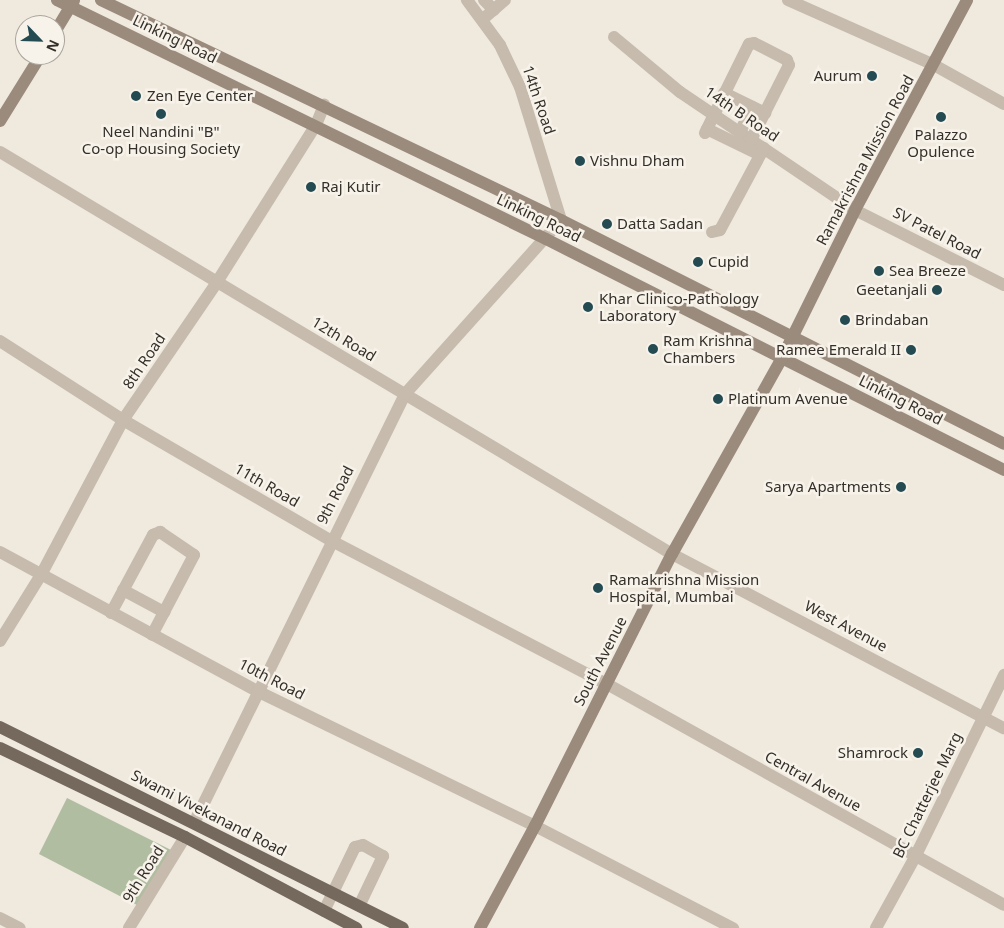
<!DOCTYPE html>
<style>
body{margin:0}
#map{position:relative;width:1004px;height:928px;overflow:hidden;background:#efe9de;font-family:"Noto Sans",sans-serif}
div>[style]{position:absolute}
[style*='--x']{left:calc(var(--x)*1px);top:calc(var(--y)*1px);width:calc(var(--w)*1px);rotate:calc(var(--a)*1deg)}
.green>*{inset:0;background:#b0bda0}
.street>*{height:12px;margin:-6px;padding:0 6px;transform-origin:6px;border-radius:6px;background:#c6bbac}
.secondary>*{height:12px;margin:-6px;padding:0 6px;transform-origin:6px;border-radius:6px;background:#9a8b7d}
.primary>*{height:12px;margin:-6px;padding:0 6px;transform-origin:6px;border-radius:6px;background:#75685d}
.dots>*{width:14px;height:14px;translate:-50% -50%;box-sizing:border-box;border:2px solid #f8f3ea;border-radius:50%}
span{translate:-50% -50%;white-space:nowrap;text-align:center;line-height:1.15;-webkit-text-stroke:5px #f8f3ea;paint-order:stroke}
.street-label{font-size:15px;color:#352f2a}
.poi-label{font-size:15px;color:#352f2a}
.right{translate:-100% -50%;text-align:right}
.left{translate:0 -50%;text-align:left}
.north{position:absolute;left:15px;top:15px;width:50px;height:50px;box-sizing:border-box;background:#f8f3ea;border:1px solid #aaa59d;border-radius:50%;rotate:114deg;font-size:14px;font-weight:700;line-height:20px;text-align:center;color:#352f2a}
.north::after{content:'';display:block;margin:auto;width:18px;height:22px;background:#244a52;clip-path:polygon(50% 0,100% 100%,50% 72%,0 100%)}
</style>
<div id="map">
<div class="green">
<div style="clip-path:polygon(67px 798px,171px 850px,137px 905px,39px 854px)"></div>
</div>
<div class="street">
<div style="--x:484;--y:0;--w:14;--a:45"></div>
<div style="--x:788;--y:0;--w:160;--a:24"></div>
<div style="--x:934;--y:65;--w:80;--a:29.1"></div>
<div style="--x:483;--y:19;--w:29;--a:-41"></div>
<div style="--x:614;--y:37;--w:86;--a:39.8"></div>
<div style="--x:680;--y:92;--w:211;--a:34"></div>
<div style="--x:855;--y:210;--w:167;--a:26.7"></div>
<div style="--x:724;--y:93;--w:46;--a:26"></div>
<div style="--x:707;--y:129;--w:59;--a:26.1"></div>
<div style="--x:740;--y:132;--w:28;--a:-64"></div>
<div style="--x:705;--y:133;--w:99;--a:-63.7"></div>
<div style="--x:749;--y:44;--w:5;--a:-11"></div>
<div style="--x:754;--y:43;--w:37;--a:27"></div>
<div style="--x:787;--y:60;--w:5;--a:68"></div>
<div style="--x:789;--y:65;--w:84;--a:116.9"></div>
<div style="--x:0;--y:152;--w:783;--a:30.89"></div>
<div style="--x:672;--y:554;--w:375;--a:27.7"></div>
<div style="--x:712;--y:232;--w:8;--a:-14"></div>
<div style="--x:720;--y:230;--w:93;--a:-61.8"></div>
<div style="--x:0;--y:341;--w:146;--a:32.7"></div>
<div style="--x:123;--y:420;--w:239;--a:30.1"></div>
<div style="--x:330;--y:540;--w:312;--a:27.5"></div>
<div style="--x:607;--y:684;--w:454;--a:29.1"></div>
<div style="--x:0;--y:552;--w:292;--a:28.4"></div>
<div style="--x:257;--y:691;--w:309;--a:25.9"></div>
<div style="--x:535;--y:826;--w:223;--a:27.3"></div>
<div style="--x:123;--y:590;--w:47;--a:28.2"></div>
<div style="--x:111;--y:613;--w:89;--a:-61.7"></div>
<div style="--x:153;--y:535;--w:8;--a:-23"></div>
<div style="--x:160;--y:532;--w:41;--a:34.1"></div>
<div style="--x:194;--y:555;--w:90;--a:117.7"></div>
<div style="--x:0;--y:641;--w:78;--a:-58.2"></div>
<div style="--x:41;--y:575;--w:175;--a:-62.1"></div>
<div style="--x:123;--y:420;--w:167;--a:-55.7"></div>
<div style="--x:217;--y:282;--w:186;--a:-57.8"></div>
<div style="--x:316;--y:125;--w:22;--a:-68"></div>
<div style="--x:194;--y:823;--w:478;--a:-63.8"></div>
<div style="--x:405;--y:394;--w:234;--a:-48.1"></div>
<div style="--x:561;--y:220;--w:139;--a:-107.1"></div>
<div style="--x:520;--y:87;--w:47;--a:-115.5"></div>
<div style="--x:500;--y:45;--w:56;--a:-126.3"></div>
<div style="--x:324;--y:911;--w:71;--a:-64.2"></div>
<div style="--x:355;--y:847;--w:8;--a:-14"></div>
<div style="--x:363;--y:845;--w:23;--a:29"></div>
<div style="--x:383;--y:856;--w:55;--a:115.6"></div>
<div style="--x:0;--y:918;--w:22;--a:27"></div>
<div style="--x:129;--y:928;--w:107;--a:-58.4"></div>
<div style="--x:876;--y:928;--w:81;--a:-61.2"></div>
<div style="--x:915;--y:857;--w:203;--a:-63.9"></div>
</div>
<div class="secondary">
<div style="--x:57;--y:0;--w:544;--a:26.05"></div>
<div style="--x:546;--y:239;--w:513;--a:26.76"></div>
<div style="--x:101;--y:0;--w:510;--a:25.56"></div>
<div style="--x:561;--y:220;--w:496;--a:26.8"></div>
<div style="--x:55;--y:32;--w:37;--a:-59"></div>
<div style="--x:0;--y:121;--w:78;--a:-58.2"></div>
<div style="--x:480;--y:928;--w:116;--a:-61.7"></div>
<div style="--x:535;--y:826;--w:305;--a:-63.3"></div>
<div style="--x:672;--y:554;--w:225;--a:-60.7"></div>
<div style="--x:782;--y:358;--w:165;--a:-63.7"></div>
<div style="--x:855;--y:210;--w:238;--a:-61.9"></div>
</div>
<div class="primary">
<div style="--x:0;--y:727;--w:450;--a:26.5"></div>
<div style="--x:0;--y:748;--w:205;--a:25.7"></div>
<div style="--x:185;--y:837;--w:194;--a:28"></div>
</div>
<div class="dots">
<div style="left:872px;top:76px;background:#244a52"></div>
<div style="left:136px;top:96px;background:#244a52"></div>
<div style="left:161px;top:114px;background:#244a52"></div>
<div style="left:941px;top:117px;background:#244a52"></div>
<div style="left:580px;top:161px;background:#244a52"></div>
<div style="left:311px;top:187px;background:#244a52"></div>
<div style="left:607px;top:224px;background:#244a52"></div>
<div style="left:698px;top:262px;background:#244a52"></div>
<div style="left:879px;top:271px;background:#244a52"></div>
<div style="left:937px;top:290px;background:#244a52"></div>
<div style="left:588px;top:307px;background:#244a52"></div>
<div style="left:845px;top:320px;background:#244a52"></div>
<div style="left:653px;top:349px;background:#244a52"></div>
<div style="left:911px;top:350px;background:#244a52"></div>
<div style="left:718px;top:399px;background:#244a52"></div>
<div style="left:901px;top:487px;background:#244a52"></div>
<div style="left:598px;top:588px;background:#244a52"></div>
<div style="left:918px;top:753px;background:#244a52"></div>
</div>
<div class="street-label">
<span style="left:175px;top:39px;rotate:26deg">Linking Road</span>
<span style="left:539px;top:100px;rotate:71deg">14th Road</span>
<span style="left:742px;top:114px;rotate:34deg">14th B Road</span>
<span style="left:865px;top:160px;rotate:-62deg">Ramakrishna Mission Road</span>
<span style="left:539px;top:218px;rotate:26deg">Linking Road</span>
<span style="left:937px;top:233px;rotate:27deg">SV Patel Road</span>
<span style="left:344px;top:339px;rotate:31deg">12th Road</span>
<span style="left:144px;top:361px;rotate:-56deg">8th Road</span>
<span style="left:901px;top:400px;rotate:27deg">Linking Road</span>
<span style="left:267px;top:485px;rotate:30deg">11th Road</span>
<span style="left:335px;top:495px;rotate:-63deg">9th Road</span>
<span style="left:846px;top:626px;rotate:28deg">West Avenue</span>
<span style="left:600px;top:661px;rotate:-63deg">South Avenue</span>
<span style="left:272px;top:679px;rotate:27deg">10th Road</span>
<span style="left:813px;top:781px;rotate:29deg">Central Avenue</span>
<span style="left:927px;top:795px;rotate:-64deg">BC Chatterjee Marg</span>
<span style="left:209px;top:813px;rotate:27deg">Swami Vivekanand Road</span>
<span style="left:143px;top:874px;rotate:-58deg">9th Road</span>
</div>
<div class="poi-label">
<span class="right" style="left:862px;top:76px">Aurum</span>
<span class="left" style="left:147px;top:96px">Zen Eye Center</span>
<span style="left:161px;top:140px">Neel Nandini "B"<br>Co-op Housing Society</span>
<span style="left:941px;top:143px">Palazzo<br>Opulence</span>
<span class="left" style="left:590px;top:161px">Vishnu Dham</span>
<span class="left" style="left:321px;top:187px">Raj Kutir</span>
<span class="left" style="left:617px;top:224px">Datta Sadan</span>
<span class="left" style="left:708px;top:262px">Cupid</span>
<span class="left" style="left:889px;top:271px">Sea Breeze</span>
<span class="right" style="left:927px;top:290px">Geetanjali</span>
<span class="left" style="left:599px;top:307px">Khar Clinico-Pathology<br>Laboratory</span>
<span class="left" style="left:855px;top:320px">Brindaban</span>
<span class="left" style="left:663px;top:349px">Ram Krishna<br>Chambers</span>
<span class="right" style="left:901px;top:350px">Ramee Emerald II</span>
<span class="left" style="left:728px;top:399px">Platinum Avenue</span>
<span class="right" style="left:891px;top:487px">Sarya Apartments</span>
<span class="left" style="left:609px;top:588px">Ramakrishna Mission<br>Hospital, Mumbai</span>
<span class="right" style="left:908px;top:753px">Shamrock</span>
</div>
<div class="north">N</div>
</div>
